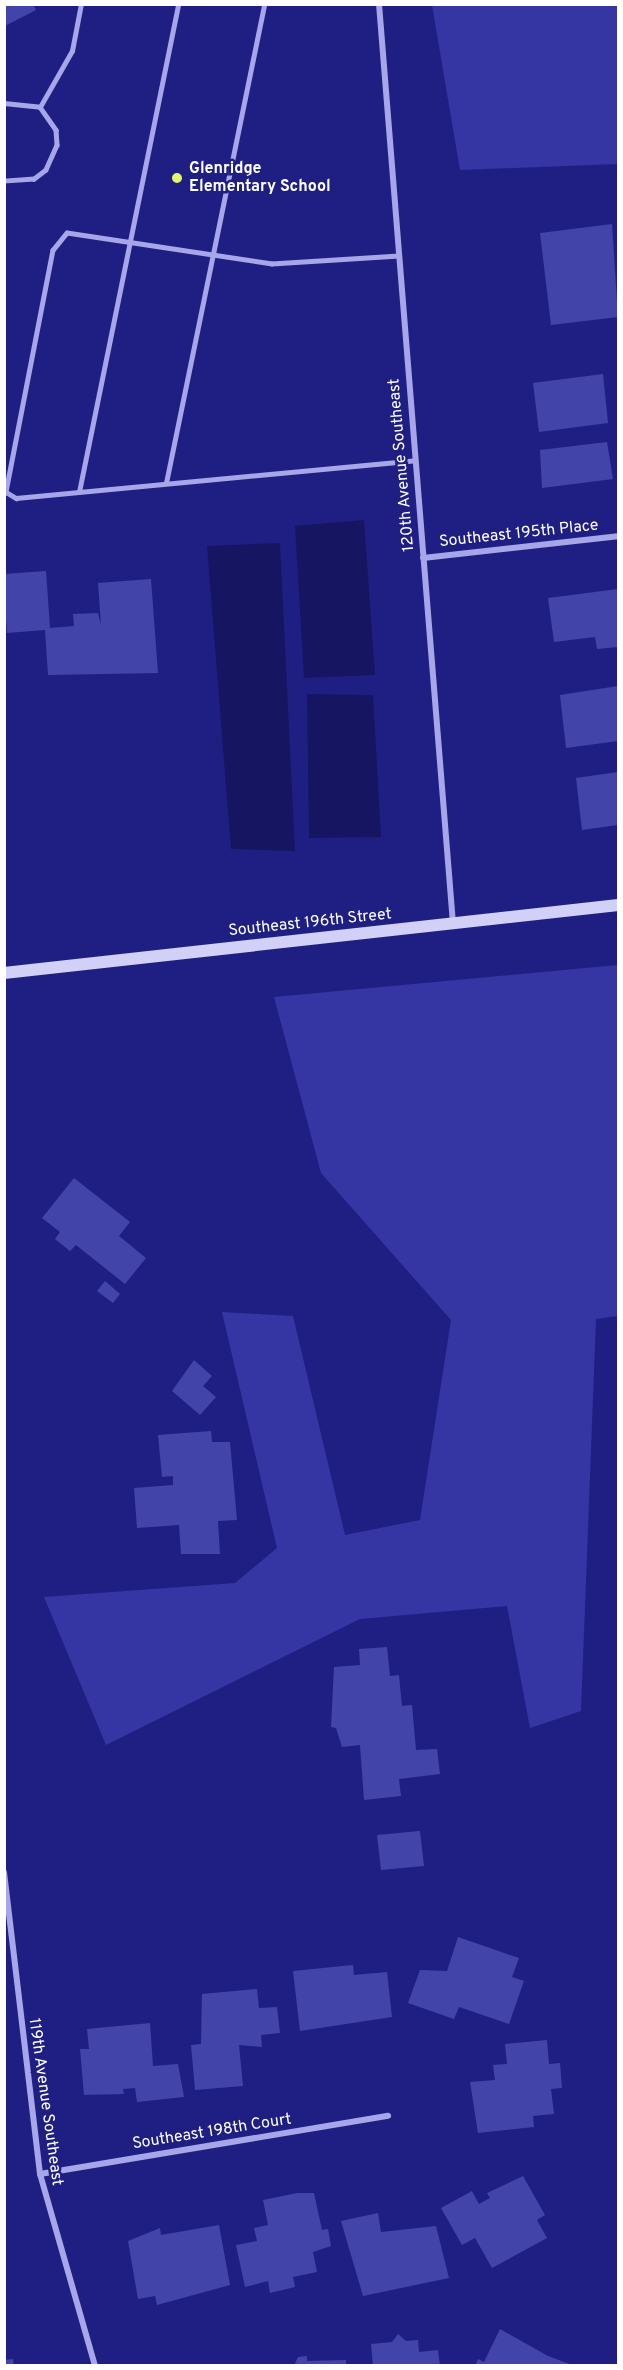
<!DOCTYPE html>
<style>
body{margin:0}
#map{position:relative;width:623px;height:2370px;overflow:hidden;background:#1f1f83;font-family:Overpass,sans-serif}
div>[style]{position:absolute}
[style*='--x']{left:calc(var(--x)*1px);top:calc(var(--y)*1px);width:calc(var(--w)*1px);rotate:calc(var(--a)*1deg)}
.green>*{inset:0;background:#3536a3}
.water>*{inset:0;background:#161562}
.building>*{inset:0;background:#4344aa}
.lane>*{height:4.5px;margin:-2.25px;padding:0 2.25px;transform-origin:2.25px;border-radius:2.25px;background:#a6a6e9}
.street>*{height:6px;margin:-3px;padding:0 3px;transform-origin:3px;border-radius:3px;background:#a6a6e9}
.secondary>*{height:12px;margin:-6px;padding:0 6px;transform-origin:6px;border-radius:6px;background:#d1d1f7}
.dots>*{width:16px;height:16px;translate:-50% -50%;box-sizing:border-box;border:3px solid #1f1f83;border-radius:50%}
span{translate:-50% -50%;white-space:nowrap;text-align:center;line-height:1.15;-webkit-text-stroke:5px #1f1f83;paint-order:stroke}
.poi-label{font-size:16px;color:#fff;font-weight:700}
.left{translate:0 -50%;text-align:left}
.street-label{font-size:16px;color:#fff}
.frame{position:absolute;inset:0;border:6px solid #fff;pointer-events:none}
</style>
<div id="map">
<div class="green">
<div style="clip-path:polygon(432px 5px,618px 5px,618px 164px,460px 170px)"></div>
<div style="clip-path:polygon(618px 965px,618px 1316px,596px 1319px,581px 1711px,530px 1728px,507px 1606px,360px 1619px,106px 1745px,44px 1597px,235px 1583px,277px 1548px,222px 1312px,293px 1316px,345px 1535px,420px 1520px,451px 1320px,321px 1173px,274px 997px)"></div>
</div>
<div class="water">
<div style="clip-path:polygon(364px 520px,375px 675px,304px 678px,295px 526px)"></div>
<div style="clip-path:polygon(280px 543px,295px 851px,231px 849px,207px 546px)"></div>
<div style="clip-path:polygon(307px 694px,373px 695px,381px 837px,309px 838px)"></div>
</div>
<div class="building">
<div style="clip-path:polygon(5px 4px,33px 4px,36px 10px,5px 26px)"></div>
<div style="clip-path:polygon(612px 224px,618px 317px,551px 325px,540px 233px)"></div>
<div style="clip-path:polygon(603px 374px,608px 423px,539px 432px,533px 383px)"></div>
<div style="clip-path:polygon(607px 442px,613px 479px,542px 488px,540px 450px)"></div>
<div style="clip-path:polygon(46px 571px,50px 628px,74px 626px,73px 614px,98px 613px,101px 625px,98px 583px,151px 579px,158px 673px,48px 675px,45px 630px,7px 633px,4px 593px,4px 574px)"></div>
<div style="clip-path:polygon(618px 589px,618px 647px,597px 649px,595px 637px,554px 642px,548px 598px)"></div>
<div style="clip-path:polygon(618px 686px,618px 741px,566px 748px,560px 695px)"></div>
<div style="clip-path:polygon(618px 772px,618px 825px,582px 830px,576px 778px)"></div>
<div style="clip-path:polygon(74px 1178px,130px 1222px,119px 1236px,146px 1258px,125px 1284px,76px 1245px,70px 1251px,55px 1239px,60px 1232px,42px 1218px)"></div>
<div style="clip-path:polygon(105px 1281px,120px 1294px,113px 1303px,97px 1291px)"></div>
<div style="clip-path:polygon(194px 1360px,212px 1376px,203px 1386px,216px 1397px,200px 1415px,172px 1391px)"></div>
<div style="clip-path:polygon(211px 1431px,212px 1442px,230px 1442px,237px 1520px,218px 1521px,220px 1554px,181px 1554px,179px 1525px,137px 1528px,134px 1488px,173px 1485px,173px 1476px,162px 1477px,158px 1435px)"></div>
<div style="clip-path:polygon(387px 1647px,390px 1676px,399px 1675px,402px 1706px,412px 1705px,416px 1750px,437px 1749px,440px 1774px,399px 1779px,401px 1796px,364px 1800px,360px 1745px,342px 1747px,336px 1728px,331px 1727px,334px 1667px,360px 1665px,359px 1649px)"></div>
<div style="clip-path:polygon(420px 1831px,424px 1866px,381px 1870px,377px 1835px)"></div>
<div style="clip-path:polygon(458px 1937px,519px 1958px,512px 1977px,524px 1981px,509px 2024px,459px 2007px,454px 2019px,408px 2003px,420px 1970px,447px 1971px)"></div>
<div style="clip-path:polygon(353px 1965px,354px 1975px,387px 1972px,392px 2017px,300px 2031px,293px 1971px)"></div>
<div style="clip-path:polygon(257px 1989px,259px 2008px,277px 2007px,280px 2033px,261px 2035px,262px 2047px,239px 2045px,243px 2086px,195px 2090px,191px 2045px,201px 2044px,202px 1994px)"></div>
<div style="clip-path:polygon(150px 2023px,153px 2066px,178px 2064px,184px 2097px,137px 2102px,135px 2088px,123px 2089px,124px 2094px,84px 2095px,80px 2049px,89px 2049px,87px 2029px)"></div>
<div style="clip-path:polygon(547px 2040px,549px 2064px,560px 2063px,562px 2088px,551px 2089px,554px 2114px,533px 2116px,534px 2127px,478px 2133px,470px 2082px,495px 2080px,493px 2065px,507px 2064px,505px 2044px)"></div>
<div style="clip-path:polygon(523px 2176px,545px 2215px,537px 2220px,547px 2238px,492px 2268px,475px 2238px,462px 2245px,441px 2208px,472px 2191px,479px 2204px,490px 2198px,487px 2193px)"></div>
<div style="clip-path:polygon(297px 2193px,314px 2193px,322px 2230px,328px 2229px,331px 2246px,313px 2252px,317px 2272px,293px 2277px,295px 2287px,270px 2293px,268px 2281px,245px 2287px,236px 2245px,257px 2241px,254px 2228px,268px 2225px,263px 2200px)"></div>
<div style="clip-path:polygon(378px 2213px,381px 2232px,436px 2226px,449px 2278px,363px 2296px,341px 2221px)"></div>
<div style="clip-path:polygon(219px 2225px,230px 2285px,157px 2305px,155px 2296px,138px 2299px,128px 2241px,160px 2228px,161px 2235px)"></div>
<div style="clip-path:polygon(500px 2329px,548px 2356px,575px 2366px,475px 2366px,478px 2359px,484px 2362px)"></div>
<div style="clip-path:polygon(398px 2334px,406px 2341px,418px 2340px,419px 2352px,438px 2350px,440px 2366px,373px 2366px,371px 2344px,392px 2342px)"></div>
<div style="clip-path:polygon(307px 2356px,307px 2361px,346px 2360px,346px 2366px,294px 2366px,298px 2357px)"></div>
<div style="clip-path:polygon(13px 2359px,14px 2366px,4px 2366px,4px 2360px)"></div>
</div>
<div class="lane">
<div style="--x:4;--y:103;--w:36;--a:6"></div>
<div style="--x:40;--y:107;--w:28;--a:55"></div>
<div style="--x:56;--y:130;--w:15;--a:86"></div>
<div style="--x:57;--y:145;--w:27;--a:114"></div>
<div style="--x:46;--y:170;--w:15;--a:143"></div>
<div style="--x:34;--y:179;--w:30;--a:176"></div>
<div style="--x:40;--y:107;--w:64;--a:-60.3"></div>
<div style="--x:72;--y:51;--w:48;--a:-79.2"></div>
<div style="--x:399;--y:256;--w:127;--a:176.4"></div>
<div style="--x:272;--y:264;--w:207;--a:-171.4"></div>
<div style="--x:67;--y:233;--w:22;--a:129"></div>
<div style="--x:53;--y:250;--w:247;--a:101"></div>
<div style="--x:6;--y:492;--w:12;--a:31"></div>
<div style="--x:16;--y:498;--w:401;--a:-5.4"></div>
<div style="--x:166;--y:483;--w:489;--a:-78.4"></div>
<div style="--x:79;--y:492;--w:498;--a:-78.5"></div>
</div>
<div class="street">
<div style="--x:379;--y:4;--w:922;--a:85.4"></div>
<div style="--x:423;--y:558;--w:196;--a:-6.4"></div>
<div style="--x:4;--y:1872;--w:304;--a:83.2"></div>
<div style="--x:40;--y:2174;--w:200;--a:74"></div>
<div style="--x:40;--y:2174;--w:353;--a:-9.5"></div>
</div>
<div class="secondary">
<div style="--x:4;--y:973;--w:618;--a:-6.32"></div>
</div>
<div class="dots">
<div style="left:177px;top:178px;background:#e2f865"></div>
</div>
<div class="poi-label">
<span class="left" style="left:189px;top:178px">Glenridge<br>Elementary School</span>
</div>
<div class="street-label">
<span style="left:402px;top:465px;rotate:-95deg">120th Avenue Southeast</span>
<span style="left:519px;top:534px;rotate:-6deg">Southeast 195th Place</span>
<span style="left:310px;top:923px;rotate:-6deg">Southeast 196th Street</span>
<span style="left:45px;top:2102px;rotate:82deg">119th Avenue Southeast</span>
<span style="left:212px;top:2132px;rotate:-9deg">Southeast 198th Court</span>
</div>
<div class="frame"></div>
</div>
